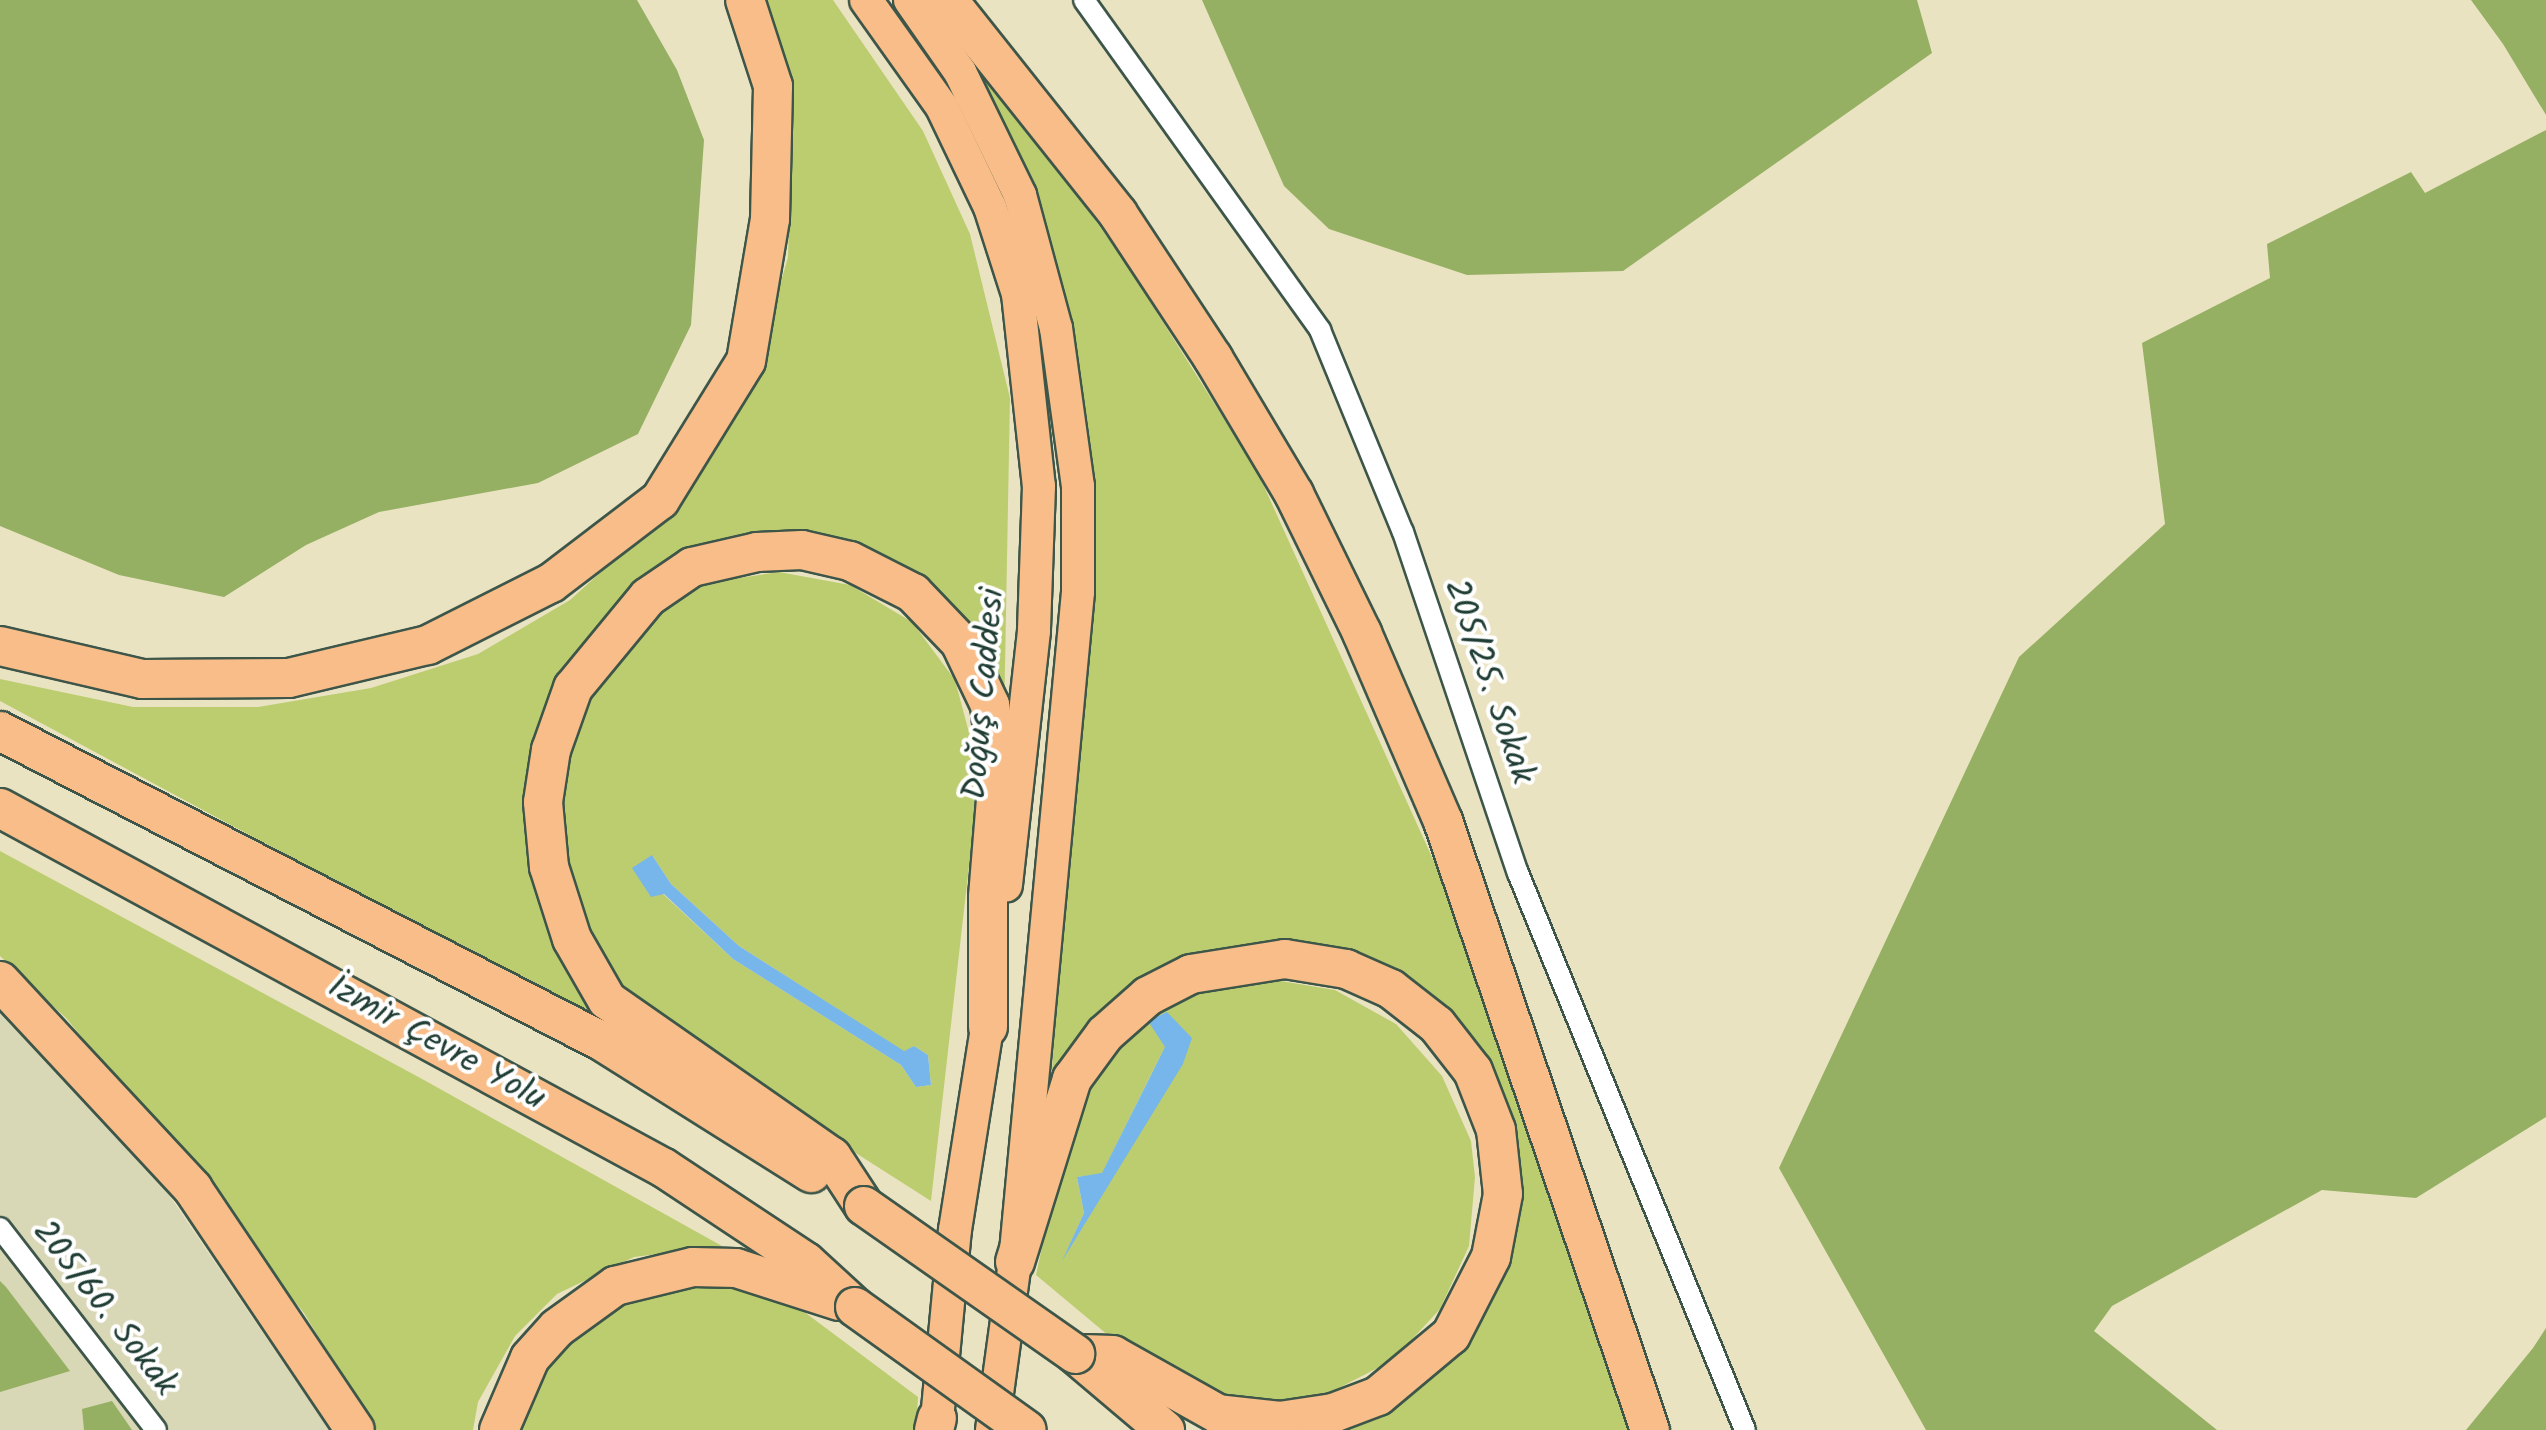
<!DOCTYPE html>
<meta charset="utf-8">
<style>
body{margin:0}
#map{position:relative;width:2546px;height:1430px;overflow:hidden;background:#eae3c2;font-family:Kalam,sans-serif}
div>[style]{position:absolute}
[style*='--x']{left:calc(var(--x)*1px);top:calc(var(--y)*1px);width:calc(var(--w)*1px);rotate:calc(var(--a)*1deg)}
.built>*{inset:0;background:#d8d7b6}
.green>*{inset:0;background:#bccd70}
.forest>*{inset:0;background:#95b062}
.water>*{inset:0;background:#77b6eb}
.roads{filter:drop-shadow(2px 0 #3d5649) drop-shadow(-2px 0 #3d5649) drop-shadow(0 2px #3d5649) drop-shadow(0 -2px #3d5649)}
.street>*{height:20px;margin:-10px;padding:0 10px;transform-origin:10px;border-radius:10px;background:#fff}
.primary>*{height:32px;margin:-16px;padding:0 16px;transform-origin:16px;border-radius:16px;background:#f8bd88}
.highway>*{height:38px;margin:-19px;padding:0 19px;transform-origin:19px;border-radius:19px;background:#f8bd88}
.bridges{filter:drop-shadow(2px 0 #3d5649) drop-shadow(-2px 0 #3d5649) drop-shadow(0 2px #3d5649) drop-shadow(0 -2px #3d5649)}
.highway-bridge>*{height:38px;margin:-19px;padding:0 19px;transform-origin:19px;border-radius:19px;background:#f8bd88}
span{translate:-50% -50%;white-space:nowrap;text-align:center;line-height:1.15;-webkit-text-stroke:8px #fff;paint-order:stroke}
.street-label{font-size:35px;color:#1f3d34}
</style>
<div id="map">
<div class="built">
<div style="clip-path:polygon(0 1010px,145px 1160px,329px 1430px,0 1430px)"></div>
</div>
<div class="green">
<div style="clip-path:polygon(766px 0,833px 0,923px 131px,970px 234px,1010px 398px,1004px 721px,961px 630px,801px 537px,682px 561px,603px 618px,544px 712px,526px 800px,530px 875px,564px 962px,626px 1037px,0 701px,0 679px,133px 707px,258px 707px,371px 688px,478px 654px,570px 600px,651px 527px,758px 363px,788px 257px,793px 88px)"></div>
<div style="clip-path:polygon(950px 37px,1039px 141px,1123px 259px,1257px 471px,1436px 866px,1629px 1430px,1312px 1430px,1457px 1341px,1502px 1133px,1385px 979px,1203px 957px,1051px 1089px,1085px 475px)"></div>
<div style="clip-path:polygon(evenodd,779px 572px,850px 585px,912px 622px,955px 680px,971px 740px,975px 813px,931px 1201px,691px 1048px,604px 973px,582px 934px,556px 808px,564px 735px,643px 616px,707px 583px,779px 572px,652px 855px,671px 884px,739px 946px,904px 1052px,914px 1046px,928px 1055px,931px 1085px,916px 1087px,901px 1065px,733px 959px,663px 894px,652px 855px)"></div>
<div style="clip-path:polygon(0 851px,424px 1080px,722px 1246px,634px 1257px,557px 1294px,515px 1336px,478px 1402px,473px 1430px,375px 1430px,304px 1313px,67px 1019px,0 956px)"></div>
<div style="clip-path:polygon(evenodd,1268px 979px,1335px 990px,1396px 1024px,1442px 1076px,1471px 1141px,1475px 1177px,1469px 1246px,1440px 1309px,1393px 1360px,1331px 1392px,1262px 1403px,1227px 1400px,1133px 1356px,1036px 1275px,1073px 1104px,1137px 1023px,1198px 991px,1268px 979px,1165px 1046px,1063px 1260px,1084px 1213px,1077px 1177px,1102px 1174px,1165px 1046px)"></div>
<div style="clip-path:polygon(735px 1277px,791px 1302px,918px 1397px,916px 1430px,517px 1430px,529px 1389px,564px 1336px,614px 1298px)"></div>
</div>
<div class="forest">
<div style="clip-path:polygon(0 0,637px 0,677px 70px,704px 140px,691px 325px,638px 434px,538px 483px,379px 512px,306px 545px,224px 597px,119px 575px,0 526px)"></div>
<div style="clip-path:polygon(1202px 0,1917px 0,1932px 53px,1623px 271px,1467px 275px,1329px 229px,1284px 186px)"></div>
<div style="clip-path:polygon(2471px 0,2546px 0,2546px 115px,2503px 44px)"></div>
<div style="clip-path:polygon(2546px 130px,2546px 1117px,2416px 1198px,2322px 1190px,2112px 1306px,2094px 1331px,2217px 1430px,1926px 1430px,1779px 1168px,2019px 657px,2165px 524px,2142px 343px,2270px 278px,2267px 244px,2411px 172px,2425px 193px)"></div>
<div style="clip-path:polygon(0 1281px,6px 1287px,70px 1371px,0 1392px)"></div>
<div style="clip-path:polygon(2546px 1328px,2546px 1430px,2466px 1430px,2533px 1348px)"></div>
<div style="clip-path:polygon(112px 1401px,132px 1430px,84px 1430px,82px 1409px)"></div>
</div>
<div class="water">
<div style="clip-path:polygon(652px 855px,671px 884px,739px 946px,904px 1051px,914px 1046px,928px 1055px,931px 1085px,916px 1087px,901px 1065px,733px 959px,664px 894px,651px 897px,632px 868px)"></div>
<div style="clip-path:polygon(1167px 1012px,1192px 1038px,1183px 1064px,1062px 1261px,1084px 1213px,1077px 1177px,1102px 1173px,1165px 1047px,1148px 1021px)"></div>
</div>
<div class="roads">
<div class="street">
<div style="--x:1084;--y:0;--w:406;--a:54.4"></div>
<div style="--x:1320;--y:330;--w:218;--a:67.7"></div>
<div style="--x:1403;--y:532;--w:360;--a:71.4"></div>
<div style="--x:1518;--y:873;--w:601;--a:67.83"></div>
<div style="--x:0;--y:1228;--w:255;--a:52.3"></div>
</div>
<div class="primary">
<div style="--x:866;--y:0;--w:131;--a:54.6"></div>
<div style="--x:942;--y:107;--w:111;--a:64.4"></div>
<div style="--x:990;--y:207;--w:91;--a:72.2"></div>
<div style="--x:1018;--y:294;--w:193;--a:83.8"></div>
<div style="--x:1039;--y:486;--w:145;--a:92"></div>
<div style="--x:1034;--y:631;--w:256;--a:96.3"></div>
<div style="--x:910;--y:0;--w:88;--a:55.2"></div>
<div style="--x:960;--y:72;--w:137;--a:64"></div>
<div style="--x:1020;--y:195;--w:138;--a:74.9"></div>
<div style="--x:1056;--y:328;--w:160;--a:82.1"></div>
<div style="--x:1078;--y:486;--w:106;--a:90"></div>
<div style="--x:1078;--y:592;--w:673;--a:95.37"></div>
<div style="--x:1015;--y:1262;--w:170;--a:97.8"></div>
<div style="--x:936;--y:1430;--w:201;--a:-84.6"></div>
<div style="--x:955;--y:1230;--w:230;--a:-81"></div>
</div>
<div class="highway">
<div style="--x:948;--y:0;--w:273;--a:51.5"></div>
<div style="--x:1118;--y:214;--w:173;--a:56.6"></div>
<div style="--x:1213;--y:358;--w:158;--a:59.2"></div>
<div style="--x:1294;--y:494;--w:155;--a:63.9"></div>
<div style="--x:1362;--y:633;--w:205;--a:66.7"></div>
<div style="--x:1443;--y:821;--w:643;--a:71.23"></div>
<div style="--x:0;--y:646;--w:146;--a:13.1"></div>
<div style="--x:142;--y:679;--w:147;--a:-0.4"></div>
<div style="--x:289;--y:678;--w:143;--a:-13.4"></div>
<div style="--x:428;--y:645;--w:138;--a:-26.8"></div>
<div style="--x:551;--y:583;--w:137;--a:-37.3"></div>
<div style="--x:660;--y:500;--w:163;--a:-58.3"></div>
<div style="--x:746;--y:361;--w:144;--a:-80.4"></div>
<div style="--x:770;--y:219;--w:133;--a:-88.7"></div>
<div style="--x:773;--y:86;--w:90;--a:-108"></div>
<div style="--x:0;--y:731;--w:678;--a:27.28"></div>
<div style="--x:603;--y:1042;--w:246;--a:32.2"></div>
<div style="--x:0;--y:808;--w:755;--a:28.47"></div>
<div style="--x:664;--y:1168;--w:170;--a:33.5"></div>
<div style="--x:806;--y:1262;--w:67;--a:42.6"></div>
<div style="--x:0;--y:981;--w:284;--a:47.1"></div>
<div style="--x:193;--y:1189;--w:290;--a:56.1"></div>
<div style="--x:864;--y:1206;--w:59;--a:-123.1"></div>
<div style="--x:832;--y:1157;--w:274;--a:-145.1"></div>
<div style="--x:607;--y:1000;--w:70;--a:-119.8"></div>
<div style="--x:572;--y:939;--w:76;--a:-107.7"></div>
<div style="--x:549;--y:867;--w:65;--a:-95.3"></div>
<div style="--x:543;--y:802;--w:53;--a:-81.3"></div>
<div style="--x:551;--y:750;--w:66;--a:-70.5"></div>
<div style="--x:573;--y:688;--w:118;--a:-50.5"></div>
<div style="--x:648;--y:597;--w:53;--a:-34.3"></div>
<div style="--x:692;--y:567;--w:67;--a:-13"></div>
<div style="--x:757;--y:552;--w:45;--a:-2.5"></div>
<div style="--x:802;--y:550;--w:49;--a:12.9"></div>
<div style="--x:850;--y:561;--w:71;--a:26.9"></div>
<div style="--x:913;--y:593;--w:68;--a:46.2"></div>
<div style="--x:960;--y:642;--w:70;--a:64.5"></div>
<div style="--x:990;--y:705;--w:70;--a:83.5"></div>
<div style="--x:998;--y:775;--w:122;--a:94.7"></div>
<div style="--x:988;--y:897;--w:130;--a:90"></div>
<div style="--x:1015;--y:1262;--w:192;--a:-72.7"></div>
<div style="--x:1072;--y:1079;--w:56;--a:-53.7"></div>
<div style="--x:1105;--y:1034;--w:57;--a:-41.5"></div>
<div style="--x:1148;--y:996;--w:48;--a:-27.1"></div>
<div style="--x:1191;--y:974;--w:95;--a:-9.1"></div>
<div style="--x:1285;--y:959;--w:62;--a:9.3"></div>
<div style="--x:1346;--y:969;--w:49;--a:24"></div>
<div style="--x:1391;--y:989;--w:58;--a:38"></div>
<div style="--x:1437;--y:1025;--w:58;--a:52"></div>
<div style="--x:1473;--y:1071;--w:63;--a:68.7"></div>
<div style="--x:1496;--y:1130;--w:64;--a:83.8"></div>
<div style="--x:1503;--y:1194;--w:64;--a:100.8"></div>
<div style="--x:1491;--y:1257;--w:88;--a:117.1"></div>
<div style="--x:1451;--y:1335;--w:95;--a:140.1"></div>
<div style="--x:1378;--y:1396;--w:48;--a:159.3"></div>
<div style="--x:1333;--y:1413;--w:54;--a:171.4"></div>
<div style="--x:1280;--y:1421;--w:62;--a:-173.6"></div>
<div style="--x:1218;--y:1414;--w:120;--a:-150.7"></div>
<div style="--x:1113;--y:1355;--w:38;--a:-178"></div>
<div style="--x:1075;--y:1354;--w:118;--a:40.2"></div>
<div style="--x:499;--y:1430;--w:78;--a:-66.7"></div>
<div style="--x:530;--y:1358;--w:40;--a:-48"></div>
<div style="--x:557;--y:1328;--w:72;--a:-35.9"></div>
<div style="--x:615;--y:1286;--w:80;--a:-13.7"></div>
<div style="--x:693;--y:1267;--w:43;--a:1.3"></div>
<div style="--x:736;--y:1268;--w:108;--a:17.8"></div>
<div style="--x:934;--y:1430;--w:12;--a:-76"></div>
</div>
</div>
<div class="bridges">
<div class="highway-bridge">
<div style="--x:864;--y:1206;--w:258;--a:35"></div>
<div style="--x:855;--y:1307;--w:211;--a:35.6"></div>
</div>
</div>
<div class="street-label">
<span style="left:1488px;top:682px;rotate:71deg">205/25. Sokak</span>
<span style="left:985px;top:694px;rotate:-85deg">Doğuş Caddesi</span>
<span style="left:436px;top:1044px;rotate:29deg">İzmir Çevre Yolu</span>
<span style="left:104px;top:1309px;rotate:52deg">205/60. Sokak</span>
</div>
</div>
